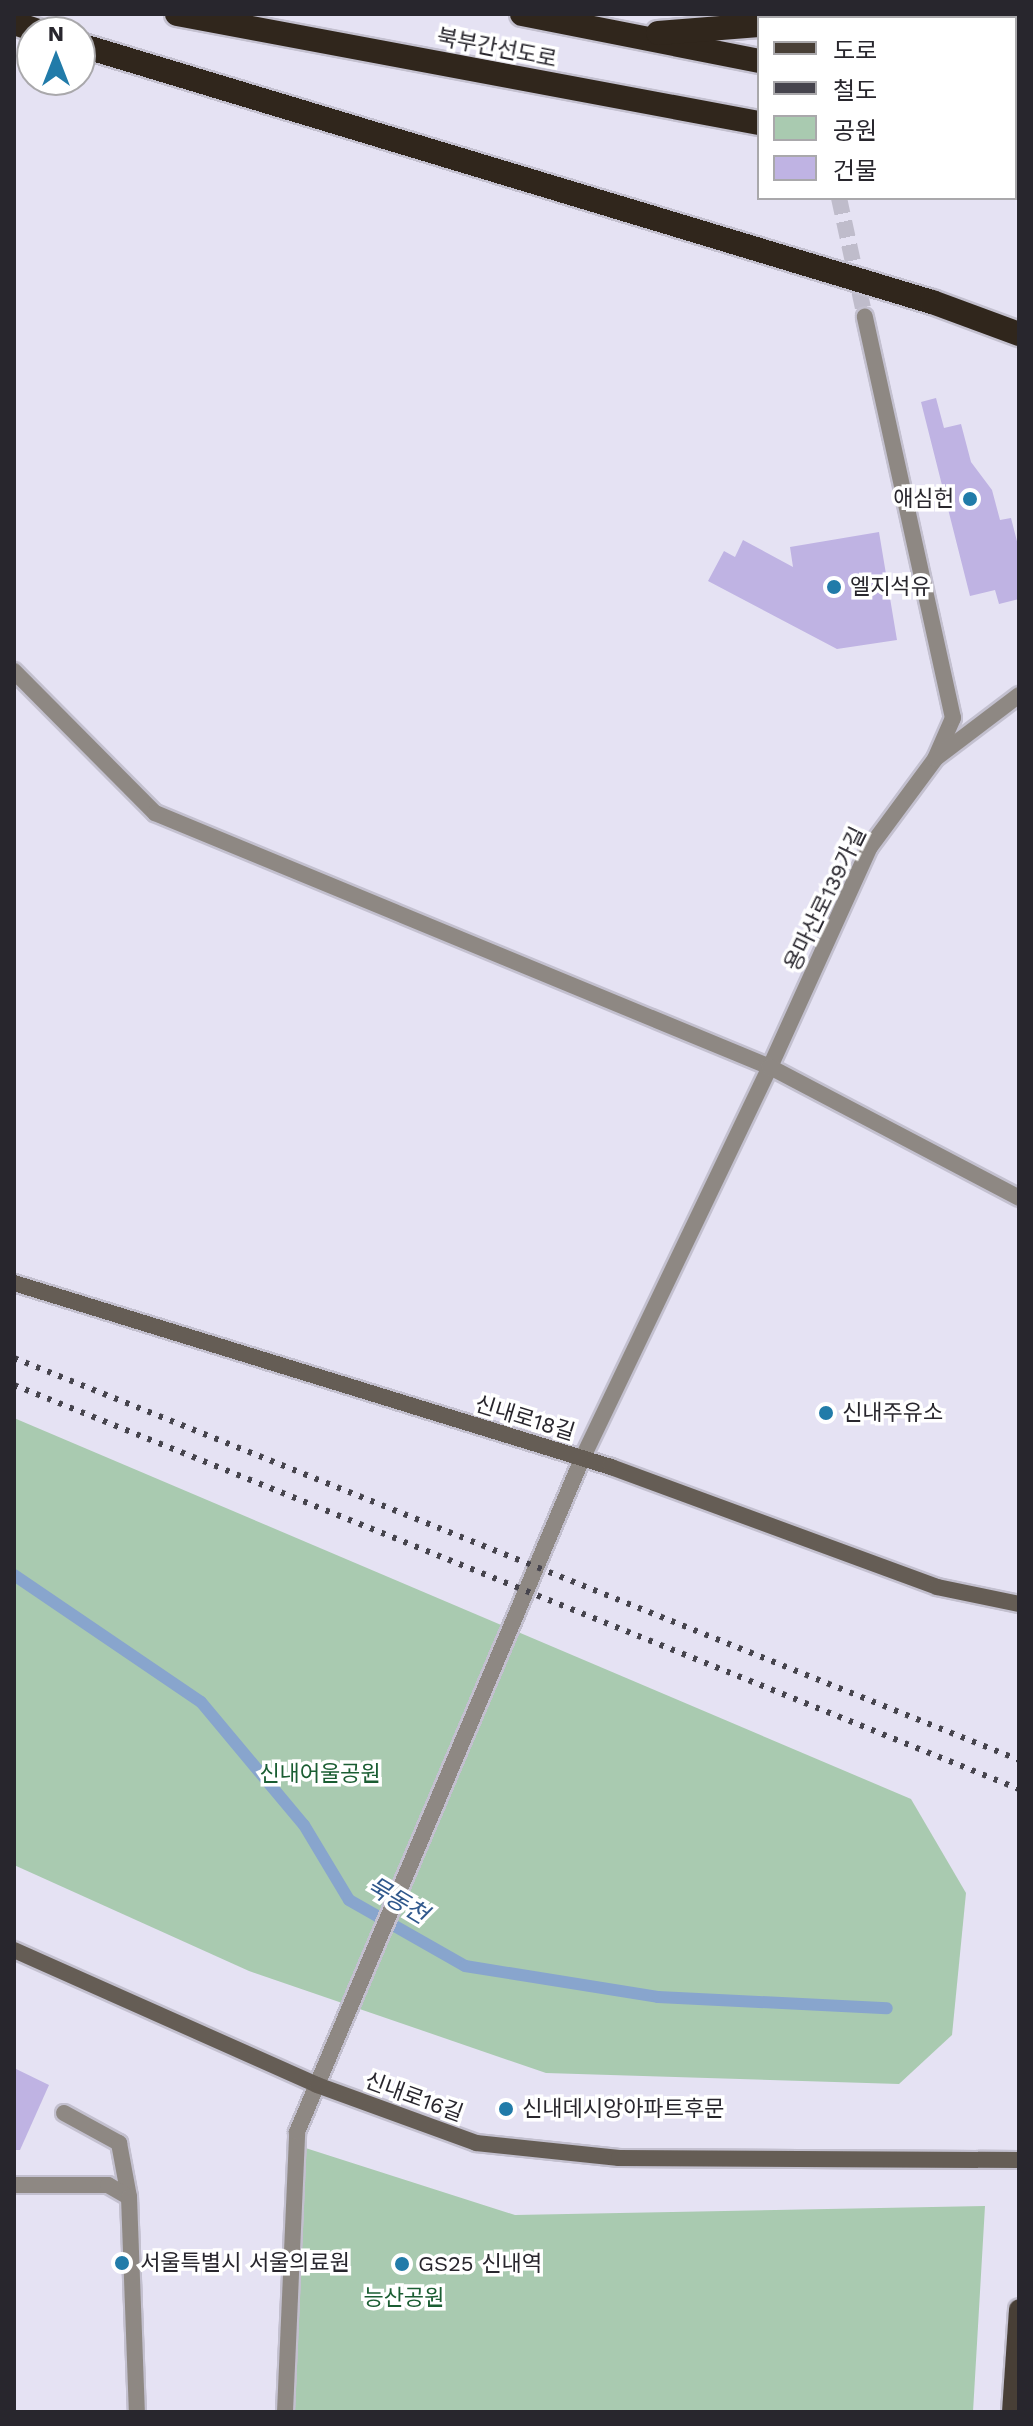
<!DOCTYPE html>
<meta charset="utf-8">
<style>
body{margin:0}
#map{position:relative;width:1033px;height:2426px;overflow:hidden;background:#e5e2f3;font-family:"Work Sans","Noto Sans KR",sans-serif}
div>[style]{position:absolute}
[style*='--x']{left:calc(var(--x)*1px);top:calc(var(--y)*1px);width:calc(var(--w)*1px);rotate:calc(var(--a)*1deg)}
.green>*{inset:0;background:#a9cab0}
.stream>*{height:12px;margin:-6px;padding:0 6px;transform-origin:6px;border-radius:6px;background:#88a5cd}
.building>*{inset:0;background:#bfb3e3}
.street-tunnel>*{height:16px;margin-top:-8px;transform-origin:0;background:repeating-linear-gradient(90deg,#bfbccb 0 16px,transparent 0 24px)}
.roads{filter:drop-shadow(2px 0 #c3c0cf) drop-shadow(-2px 0 #c3c0cf) drop-shadow(0 2px #c3c0cf) drop-shadow(0 -2px #c3c0cf)}
.lane>*{height:16px;margin:-8px;padding:0 8px;transform-origin:8px;border-radius:8px;background:#8e8883}
.street>*{height:16px;margin:-8px;padding:0 8px;transform-origin:8px;border-radius:8px;background:#8e8883}
.secondary>*{height:16px;margin:-8px;padding:0 8px;transform-origin:8px;border-radius:8px;background:#655d55}
.primary>*{height:20px;margin:-10px;padding:0 10px;transform-origin:10px;border-radius:10px;background:#483f36}
.highway>*{height:24px;margin:-12px;padding:0 12px;transform-origin:12px;border-radius:12px;background:#30261c}
.rail>*{height:6px;margin-top:-3px;transform-origin:0;background:repeating-linear-gradient(90deg,#46444d 0 4px,transparent 0 12px)}
.dots>*{width:22px;height:22px;translate:-50% -50%;box-sizing:border-box;border:4px solid #fff;border-radius:50%}
span{translate:-50% -50%;white-space:nowrap;text-align:center;line-height:1.15;-webkit-text-stroke:7px #fff;paint-order:stroke}
.street-label{font-size:22px;color:#28262d}
.poi-label{font-size:22px;color:#28262d}
.right{translate:-100% -50%;text-align:right}
.left{translate:0 -50%;text-align:left}
.park-label{font-size:22px;color:#1a5d32}
.water-label{font-size:24px;color:#30588c;font-style:italic}
.frame{position:absolute;inset:0;border:16px solid #28262d;pointer-events:none}
.legend{position:absolute;left:757px;top:16px;width:260px;height:184px;box-sizing:border-box;background:#fff;border:2px solid #a9a8ab;margin:0;padding:10px 14px;list-style:none;font-size:24px;color:#28262d}
.legend li{display:flex;align-items:center;gap:16px;height:40px}
.legend b{width:40px;border:2px solid #a9a8ab}
.north{position:absolute;left:16px;top:16px;width:80px;height:80px;box-sizing:border-box;background:#fff;border:2px solid #a9a8ab;border-radius:50%;rotate:0deg;font-size:22px;font-weight:700;line-height:32px;text-align:center;color:#28262d}
.north::after{content:'';display:block;margin:auto;width:28px;height:36px;background:#217ba9;clip-path:polygon(50% 0,100% 100%,50% 72%,0 100%)}
</style>
<div id="map">
<div class="green">
<div style="clip-path:polygon(14px 1418px,911px 1799px,966px 1893px,952px 2035px,899px 2084px,546px 2073px,249px 1971px,14px 1865px)"></div>
<div style="clip-path:polygon(293px 2144px,515px 2215px,985px 2206px,973px 2412px,285px 2412px)"></div>
</div>
<div class="stream">
<div style="--x:14;--y:1575;--w:226;--a:34.2"></div>
<div style="--x:201;--y:1702;--w:160;--a:50.1"></div>
<div style="--x:304;--y:1825;--w:87;--a:59"></div>
<div style="--x:349;--y:1900;--w:133;--a:29.6"></div>
<div style="--x:465;--y:1966;--w:195;--a:9.1"></div>
<div style="--x:658;--y:1997;--w:229;--a:2.8"></div>
</div>
<div class="building">
<div style="clip-path:polygon(936px 398px,944px 428px,961px 424px,971px 462px,992px 490px,1000px 520px,1011px 518px,1019px 549px,1019px 599px,999px 604px,995px 590px,970px 596px,921px 402px)"></div>
<div style="clip-path:polygon(879px 532px,897px 640px,837px 649px,708px 581px,724px 551px,735px 557px,743px 540px,793px 567px,790px 547px)"></div>
<div style="clip-path:polygon(14px 2068px,49px 2085px,20px 2150px,14px 2150px)"></div>
</div>
<div class="street-tunnel">
<div style="--x:800;--y:14;--w:4;--a:90"></div>
<div style="--x:839;--y:198;--w:122;--a:77.7"></div>
</div>
<div class="roads">
<div class="lane">
<div style="--x:64;--y:2113;--w:63;--a:28.6"></div>
<div style="--x:119;--y:2143;--w:55;--a:79.5"></div>
<div style="--x:14;--y:2185;--w:94;--a:0"></div>
<div style="--x:108;--y:2185;--w:24;--a:30"></div>
<div style="--x:129;--y:2197;--w:215;--a:87.9"></div>
</div>
<div class="street">
<div style="--x:14;--y:671;--w:200;--a:45.2"></div>
<div style="--x:155;--y:813;--w:665;--a:22.44"></div>
<div style="--x:770;--y:1067;--w:242;--a:-65.6"></div>
<div style="--x:870;--y:847;--w:109;--a:-53.5"></div>
<div style="--x:935;--y:759;--w:45;--a:-66.3"></div>
<div style="--x:953;--y:718;--w:411;--a:-102.4"></div>
<div style="--x:936;--y:758;--w:104;--a:-37.2"></div>
<div style="--x:285;--y:2412;--w:280;--a:-87.5"></div>
<div style="--x:297;--y:2132;--w:731;--a:-67.05"></div>
<div style="--x:582;--y:1459;--w:435;--a:-64.4"></div>
<div style="--x:770;--y:1067;--w:281;--a:27.7"></div>
</div>
<div class="secondary">
<div style="--x:14;--y:1283;--w:625;--a:17.13"></div>
<div style="--x:611;--y:1467;--w:347;--a:20.2"></div>
<div style="--x:937;--y:1587;--w:84;--a:11.7"></div>
<div style="--x:14;--y:1950;--w:332;--a:24"></div>
<div style="--x:317;--y:2085;--w:169;--a:20"></div>
<div style="--x:476;--y:2143;--w:144;--a:6"></div>
<div style="--x:619;--y:2158;--w:400;--a:0.3"></div>
</div>
<div class="primary">
<div style="--x:1012;--y:2412;--w:103;--a:-86.1"></div>
</div>
<div class="highway">
<div style="--x:177;--y:14;--w:592;--a:10.61"></div>
<div style="--x:522;--y:14;--w:242;--a:11.2"></div>
<div style="--x:864;--y:18;--w:23;--a:-10"></div>
<div style="--x:14;--y:23;--w:28;--a:18"></div>
<div style="--x:658;--y:33;--w:101;--a:-4.5"></div>
<div style="--x:80;--y:45;--w:890;--a:16.79"></div>
<div style="--x:932;--y:302;--w:93;--a:20.2"></div>
<div style="--x:1015;--y:113;--w:4;--a:0"></div>
<div style="--x:1015;--y:177;--w:4;--a:14"></div>
</div>
</div>
<div class="rail">
<div style="--x:14;--y:1358;--w:1082;--a:21.8"></div>
<div style="--x:14;--y:1385;--w:1083;--a:21.9"></div>
</div>
<div class="dots">
<div style="left:970px;top:499px;background:#217ba9"></div>
<div style="left:834px;top:587px;background:#217ba9"></div>
<div style="left:826px;top:1413px;background:#217ba9"></div>
<div style="left:506px;top:2109px;background:#217ba9"></div>
<div style="left:122px;top:2263px;background:#217ba9"></div>
<div style="left:402px;top:2264px;background:#217ba9"></div>
</div>
<div class="street-label">
<span style="left:497px;top:48px;rotate:11deg">북부간선도로</span>
<span style="left:825px;top:899px;rotate:-64deg">용마산로139가길</span>
<span style="left:525px;top:1418px;rotate:17deg">신내로18길</span>
<span style="left:414px;top:2097px;rotate:20deg">신내로16길</span>
</div>
<div class="poi-label">
<span class="right" style="left:954px;top:499px">애심헌</span>
<span class="left" style="left:850px;top:587px">엘지석유</span>
<span class="left" style="left:842px;top:1413px">신내주유소</span>
<span class="left" style="left:522px;top:2109px">신내데시앙아파트후문</span>
<span class="left" style="left:140px;top:2263px">서울특별시 서울의료원</span>
<span class="left" style="left:418px;top:2264px">GS25 신내역</span>
</div>
<div class="park-label">
<span style="left:320px;top:1774px">신내어울공원</span>
<span style="left:404px;top:2298px">능산공원</span>
</div>
<div class="water-label">
<span style="left:397px;top:1901px;rotate:31deg">묵동천</span>
</div>
<div class="frame"></div>
<ul class="legend">
<li><b style="height:10px;background:#483f36"></b>도로</li>
<li><b style="height:10px;background:#46444d"></b>철도</li>
<li><b style="height:22px;background:#a9cab0"></b>공원</li>
<li><b style="height:22px;background:#bfb3e3"></b>건물</li>
</ul>
<div class="north">N</div>
</div>
